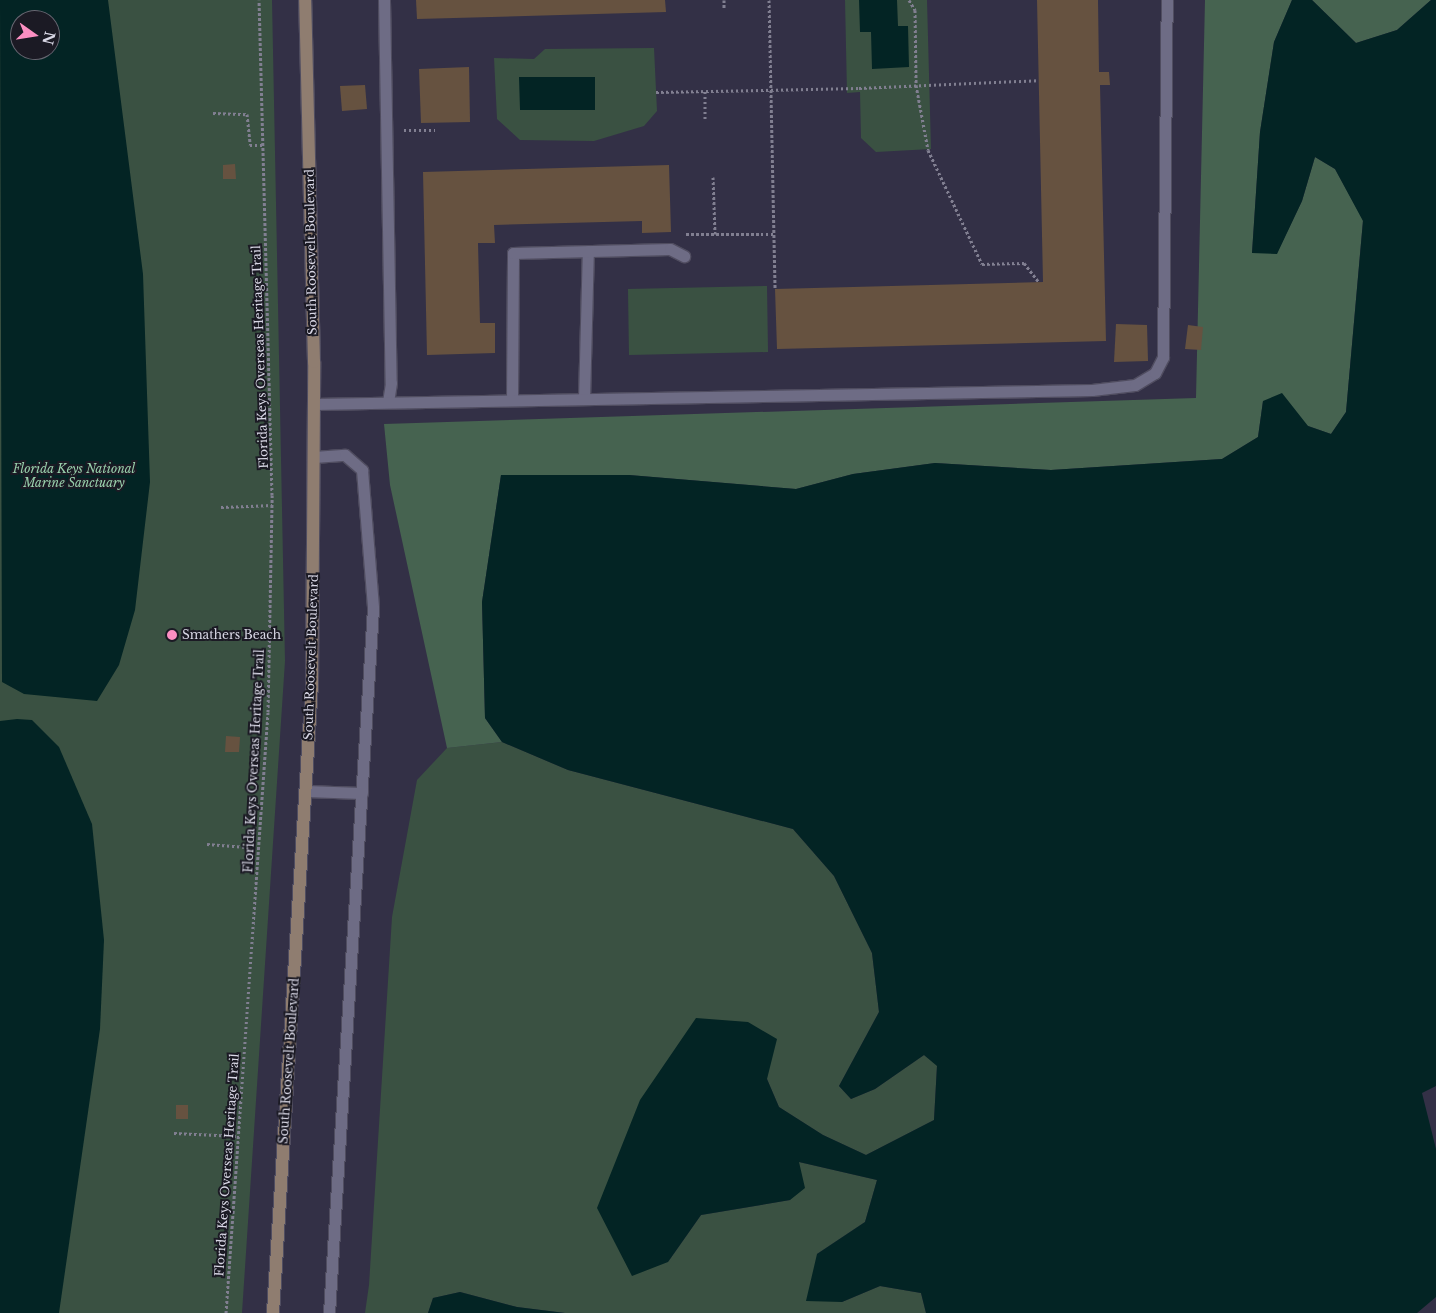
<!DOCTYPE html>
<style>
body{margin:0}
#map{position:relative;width:1436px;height:1313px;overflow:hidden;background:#333046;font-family:"Libre Baskerville",serif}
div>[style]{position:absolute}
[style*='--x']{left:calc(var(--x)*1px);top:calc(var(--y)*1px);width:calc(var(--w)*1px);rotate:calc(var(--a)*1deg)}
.green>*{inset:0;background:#3a5142}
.forest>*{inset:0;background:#466350}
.water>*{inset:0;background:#032424}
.building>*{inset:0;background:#665240}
.path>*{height:3px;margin-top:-1.5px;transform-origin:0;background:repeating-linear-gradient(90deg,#817f91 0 2.5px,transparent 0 5px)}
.roads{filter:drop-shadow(1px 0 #504d60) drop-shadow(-1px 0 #504d60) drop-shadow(0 1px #504d60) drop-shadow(0 -1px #504d60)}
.service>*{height:11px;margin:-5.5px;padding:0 5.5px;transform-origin:5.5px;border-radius:5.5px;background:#6e6c85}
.secondary>*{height:12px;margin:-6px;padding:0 6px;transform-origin:6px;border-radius:6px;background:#8f7d70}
.dots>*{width:14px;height:14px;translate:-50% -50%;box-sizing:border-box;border:2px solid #1b1a24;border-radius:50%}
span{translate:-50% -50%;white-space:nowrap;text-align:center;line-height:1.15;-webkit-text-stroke:4px #1b1a24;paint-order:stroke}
.street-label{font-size:12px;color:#d8d7e5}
.park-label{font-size:12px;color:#99d0ac;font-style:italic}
.poi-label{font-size:12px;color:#d8d7e5}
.left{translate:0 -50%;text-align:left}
.north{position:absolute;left:10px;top:10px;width:50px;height:50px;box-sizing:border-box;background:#1b1a24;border:1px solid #676671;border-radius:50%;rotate:103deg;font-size:14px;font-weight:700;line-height:20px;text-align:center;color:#d8d7e5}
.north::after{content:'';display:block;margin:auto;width:18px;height:22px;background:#fc8fc2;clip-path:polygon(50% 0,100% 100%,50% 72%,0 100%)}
</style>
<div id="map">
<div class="green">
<div style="clip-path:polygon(evenodd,0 0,272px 0,285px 661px,242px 1313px,0 1313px,0 0,20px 20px,50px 20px,50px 50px,20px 50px,20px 20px)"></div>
<div style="clip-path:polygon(845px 0,927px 0,931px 149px,876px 152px,861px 138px,860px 92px,847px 93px)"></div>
<div style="clip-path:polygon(654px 48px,657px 111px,644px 126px,594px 141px,520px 140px,497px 119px,494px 58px,534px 59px,545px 49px)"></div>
<div style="clip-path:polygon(767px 286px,768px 352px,629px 355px,628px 289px)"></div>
<div style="clip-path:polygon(502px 742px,568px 770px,793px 829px,834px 876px,872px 953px,879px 1012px,839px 1086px,851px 1099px,875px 1089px,924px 1055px,937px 1065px,934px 1120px,866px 1155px,823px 1135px,779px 1107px,767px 1079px,668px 1262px,701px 1215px,790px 1200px,799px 1162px,877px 1180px,865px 1222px,817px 1254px,842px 1302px,880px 1286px,921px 1293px,926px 1313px,565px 1313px,517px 1307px,460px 1292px,433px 1298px,428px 1313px,365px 1313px,369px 1285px,392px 917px,417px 780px,447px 748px)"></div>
</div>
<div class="forest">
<div style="clip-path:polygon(1205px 0,1292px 0,1274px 42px,1260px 132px,1252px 253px,1277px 253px,1302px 201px,1315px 157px,1335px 169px,1363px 220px,1346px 412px,1331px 434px,1308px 426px,1263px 401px,1258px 437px,1222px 459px,1051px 470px,935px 463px,853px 474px,796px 489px,629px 475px,501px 475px,482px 602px,485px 718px,502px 742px,447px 748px,390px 485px,384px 424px,1196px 398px)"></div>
<div style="clip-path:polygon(1312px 0,1431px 0,1397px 30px,1356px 43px)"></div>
</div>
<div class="water">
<div style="clip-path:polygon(evenodd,0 0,108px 0,143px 274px,150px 482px,135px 610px,119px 665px,97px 701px,24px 694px,2px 682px,0 0,20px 20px,50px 20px,50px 50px,20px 50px,20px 20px)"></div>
<div style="clip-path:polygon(859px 0,897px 0,898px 26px,908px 26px,909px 67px,872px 69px,871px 32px,860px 32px)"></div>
<div style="clip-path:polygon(1292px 0,1312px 0,1356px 43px,1397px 30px,1431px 0,1436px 0,1436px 1086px,1422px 1093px,1436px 1149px,1436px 1297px,1417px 1313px,926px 1313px,921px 1293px,880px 1286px,842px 1302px,806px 1301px,817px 1254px,865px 1222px,877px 1180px,799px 1162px,805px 1188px,790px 1200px,701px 1215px,668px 1262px,632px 1276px,597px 1208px,640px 1100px,696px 1018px,748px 1022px,777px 1039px,767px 1079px,779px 1107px,823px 1135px,866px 1155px,934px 1120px,937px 1066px,924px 1055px,875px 1089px,851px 1099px,839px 1086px,879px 1012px,872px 953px,834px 876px,793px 829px,568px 770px,502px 742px,485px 718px,482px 602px,501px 475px,629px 475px,796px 489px,853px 474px,935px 463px,1051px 470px,1222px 459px,1258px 437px,1263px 401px,1282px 393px,1308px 426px,1331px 434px,1346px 412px,1363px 221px,1335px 169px,1315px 157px,1302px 201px,1277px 254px,1252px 253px,1260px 132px,1274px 42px)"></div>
<div style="clip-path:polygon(519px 77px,595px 77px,595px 110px,520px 110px)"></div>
<div style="clip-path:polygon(17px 719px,32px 720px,59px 747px,92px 824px,104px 940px,100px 1029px,59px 1313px,0 1313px,0 721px)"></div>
<div style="clip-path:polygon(460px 1292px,517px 1307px,565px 1313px,428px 1313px,433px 1298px)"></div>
</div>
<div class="building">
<div style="clip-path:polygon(416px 0,665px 0,666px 12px,417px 19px)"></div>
<div style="clip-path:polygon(1037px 0,1098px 0,1099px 72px,1109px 72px,1110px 85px,1100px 85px,1106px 341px,777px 349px,775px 289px,1043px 282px)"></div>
<div style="clip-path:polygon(469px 67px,470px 122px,421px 123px,419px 69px)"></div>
<div style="clip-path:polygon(365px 85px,367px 109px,342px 111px,340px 86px)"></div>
<div style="clip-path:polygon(235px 164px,236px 179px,223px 179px,223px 165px)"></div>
<div style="clip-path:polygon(669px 165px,671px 232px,642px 233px,642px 221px,494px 225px,495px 243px,478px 243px,480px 323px,495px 323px,495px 353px,427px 355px,423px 172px)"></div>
<div style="clip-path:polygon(1116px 324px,1147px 325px,1148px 361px,1114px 362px)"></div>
<div style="clip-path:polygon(1188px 325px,1203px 327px,1201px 350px,1185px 349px)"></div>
<div style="clip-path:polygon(226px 736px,240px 737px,239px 752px,225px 752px)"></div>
<div style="clip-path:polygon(176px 1105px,188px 1105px,188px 1119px,176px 1119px)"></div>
</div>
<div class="path">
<div style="--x:724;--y:0;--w:8;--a:90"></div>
<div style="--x:769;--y:0;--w:289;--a:88.8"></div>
<div style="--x:909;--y:0;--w:12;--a:59"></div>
<div style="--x:915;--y:10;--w:75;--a:89.2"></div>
<div style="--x:916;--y:85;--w:66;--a:79.5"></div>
<div style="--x:928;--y:150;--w:126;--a:64.7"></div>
<div style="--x:982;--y:264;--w:42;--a:-1.4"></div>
<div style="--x:1024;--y:263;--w:24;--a:52"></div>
<div style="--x:656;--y:92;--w:203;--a:-1.1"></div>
<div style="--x:859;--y:88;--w:180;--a:-2.5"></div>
<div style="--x:213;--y:113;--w:34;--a:2"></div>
<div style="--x:247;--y:114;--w:31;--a:84"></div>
<div style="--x:250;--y:145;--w:13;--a:0"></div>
<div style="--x:705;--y:119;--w:28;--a:-90"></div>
<div style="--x:404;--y:130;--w:31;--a:0"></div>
<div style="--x:713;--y:177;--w:57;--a:88"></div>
<div style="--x:686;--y:234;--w:89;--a:0"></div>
<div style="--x:221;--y:507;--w:51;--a:-2.2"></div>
<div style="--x:207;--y:844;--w:51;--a:4.5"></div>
<div style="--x:174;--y:1133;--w:64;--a:2.7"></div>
<div style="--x:226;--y:1313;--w:602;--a:-86"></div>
<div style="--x:268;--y:712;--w:217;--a:-88.9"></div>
<div style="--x:272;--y:495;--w:495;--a:-91.5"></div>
</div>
<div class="roads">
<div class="service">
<div style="--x:384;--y:0;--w:383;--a:89"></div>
<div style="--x:391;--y:383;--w:19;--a:99"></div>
<div style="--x:584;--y:399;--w:148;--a:-88.5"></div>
<div style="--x:512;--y:400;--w:147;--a:-89.6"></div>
<div style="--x:513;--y:253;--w:157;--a:-1.5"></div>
<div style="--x:670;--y:249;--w:16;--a:27"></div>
<div style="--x:314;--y:404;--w:778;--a:-1.03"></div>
<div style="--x:1092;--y:390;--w:43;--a:-6.6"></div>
<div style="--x:1135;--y:385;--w:23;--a:-31"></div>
<div style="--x:1155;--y:373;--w:18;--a:-63"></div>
<div style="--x:1163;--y:357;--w:357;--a:-89.4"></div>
<div style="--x:314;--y:457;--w:31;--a:-4"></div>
<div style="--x:345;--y:455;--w:23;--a:41"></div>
<div style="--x:362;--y:470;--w:138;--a:85.4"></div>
<div style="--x:373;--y:608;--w:706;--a:93.57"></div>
<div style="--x:305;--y:791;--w:57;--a:2"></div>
</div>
<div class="secondary">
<div style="--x:273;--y:1313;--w:629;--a:-86.45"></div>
<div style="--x:312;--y:685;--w:323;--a:-89.6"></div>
<div style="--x:314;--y:362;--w:362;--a:-91.4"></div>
</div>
</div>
<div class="dots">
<div style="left:172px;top:635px;background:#fc8fc2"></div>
</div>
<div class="street-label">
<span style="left:311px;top:252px;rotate:-91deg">South Roosevelt Boulevard</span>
<span style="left:260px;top:357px;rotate:-92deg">Florida Keys Overseas Heritage Trail</span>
<span style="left:311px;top:657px;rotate:-88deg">South Roosevelt Boulevard</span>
<span style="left:254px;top:761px;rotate:-87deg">Florida Keys Overseas Heritage Trail</span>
<span style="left:289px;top:1061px;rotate:-86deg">South Roosevelt Boulevard</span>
<span style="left:227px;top:1165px;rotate:-86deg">Florida Keys Overseas Heritage Trail</span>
</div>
<div class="park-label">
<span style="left:74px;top:476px">Florida Keys National<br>Marine Sanctuary</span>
</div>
<div class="poi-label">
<span class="left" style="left:182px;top:635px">Smathers Beach</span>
</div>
<div class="north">N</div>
</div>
